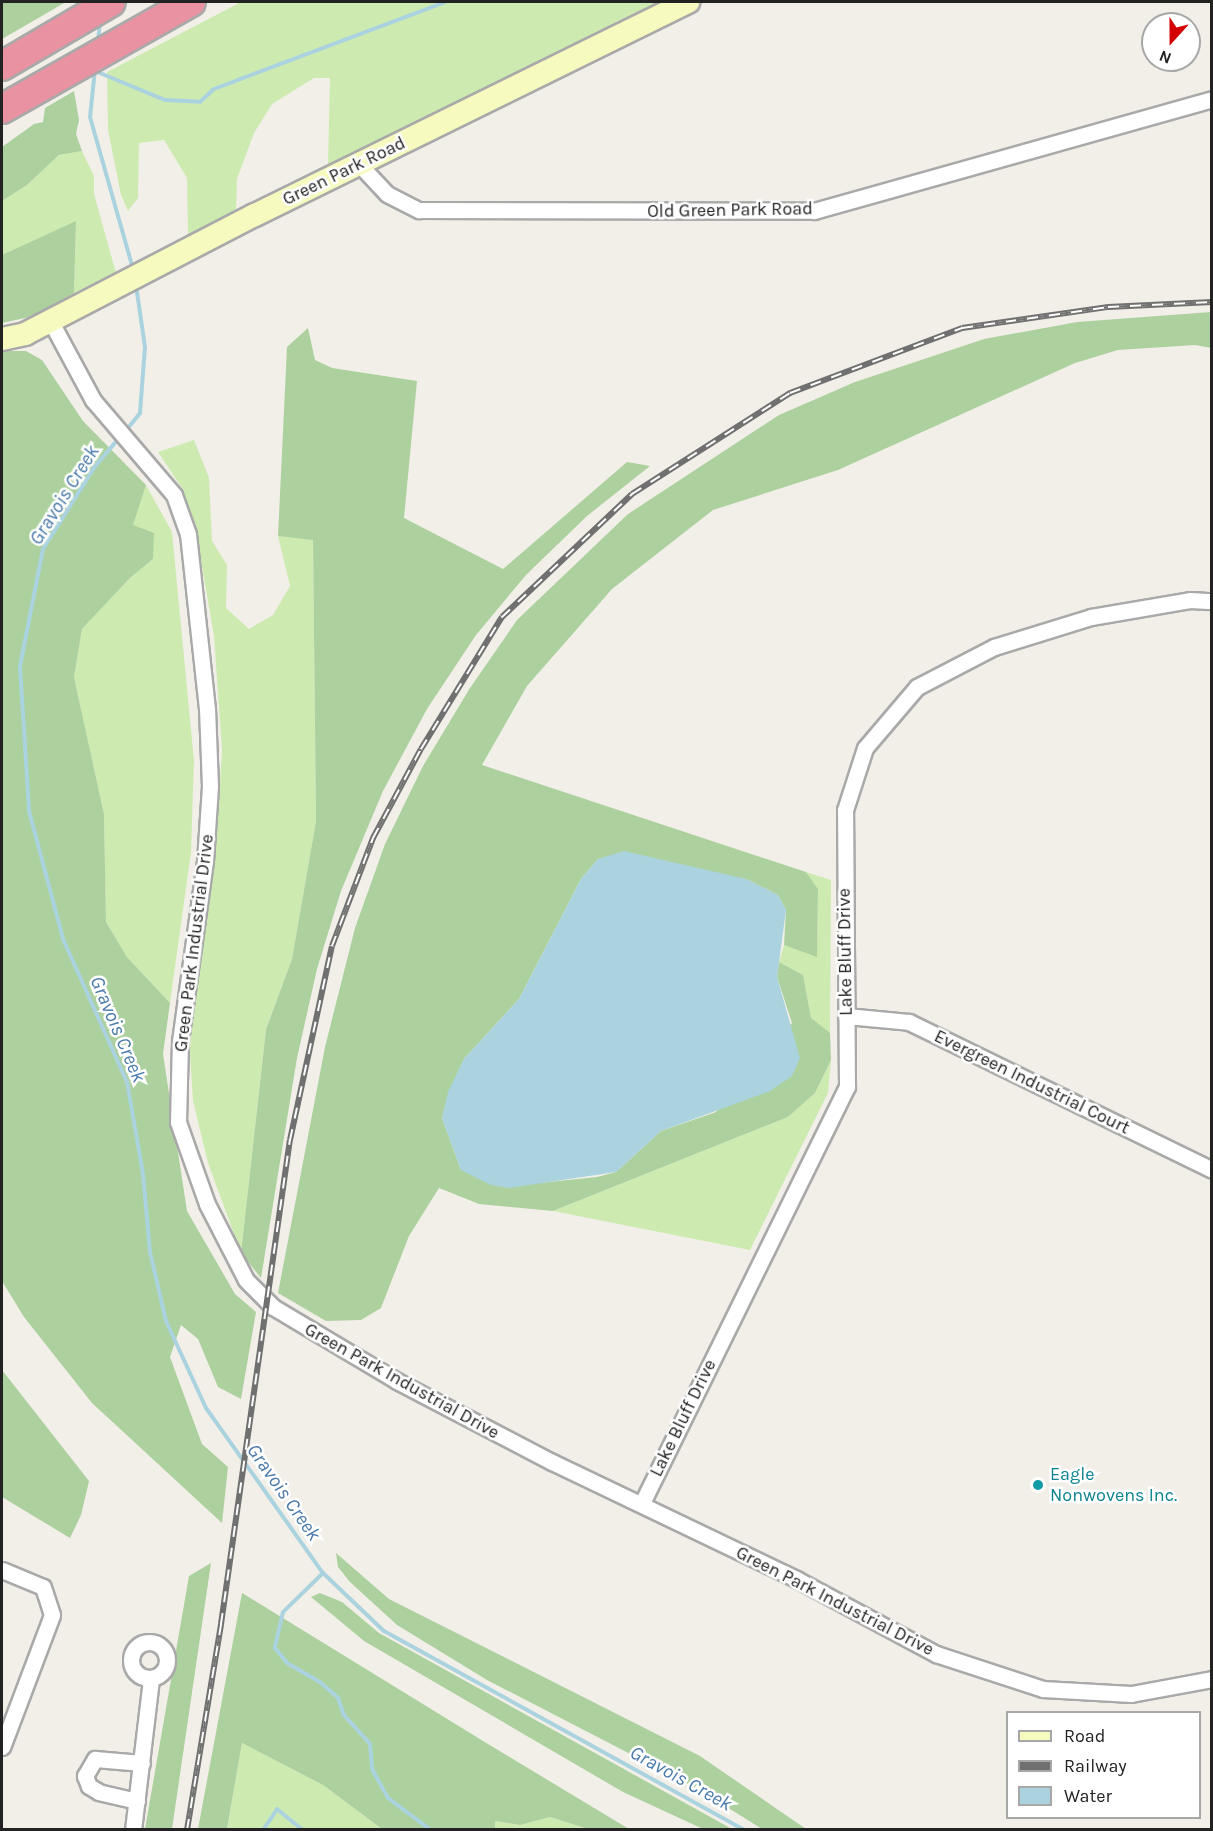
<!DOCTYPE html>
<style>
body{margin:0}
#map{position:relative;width:1213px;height:1831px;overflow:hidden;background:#f2efe9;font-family:Karla,sans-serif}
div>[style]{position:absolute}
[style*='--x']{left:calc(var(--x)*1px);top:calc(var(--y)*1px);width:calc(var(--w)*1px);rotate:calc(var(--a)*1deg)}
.grass>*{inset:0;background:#cdebb0}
.forest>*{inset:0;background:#add19e}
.water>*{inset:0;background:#aad3df}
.stream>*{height:4px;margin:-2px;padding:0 2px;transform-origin:2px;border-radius:2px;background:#aad3df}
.roads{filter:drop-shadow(2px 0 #a9a9a9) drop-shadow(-2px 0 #a9a9a9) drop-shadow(0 2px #a9a9a9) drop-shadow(0 -2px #a9a9a9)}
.street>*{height:15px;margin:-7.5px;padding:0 7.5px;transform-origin:7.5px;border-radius:7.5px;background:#fff}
.street>.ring{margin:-7.5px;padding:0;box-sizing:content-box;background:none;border:15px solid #fff;border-radius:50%}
.secondary>*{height:22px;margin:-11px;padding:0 11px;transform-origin:11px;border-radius:11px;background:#f7fabf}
.highway>*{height:28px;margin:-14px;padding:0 14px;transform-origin:14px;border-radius:14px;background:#e892a2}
.rail>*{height:6px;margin-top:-3px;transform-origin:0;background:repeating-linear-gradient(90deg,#fff 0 11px,#707070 0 22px);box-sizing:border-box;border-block:2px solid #707070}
.dots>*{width:16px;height:16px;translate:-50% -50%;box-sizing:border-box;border:3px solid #fff;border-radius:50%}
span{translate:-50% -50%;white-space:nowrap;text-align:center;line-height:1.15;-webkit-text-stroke:5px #fff;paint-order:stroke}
.street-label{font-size:18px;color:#222}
.culture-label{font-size:18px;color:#0d838f}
.left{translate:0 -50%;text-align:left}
.water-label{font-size:20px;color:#4a7aab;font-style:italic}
.frame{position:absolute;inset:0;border:3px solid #222;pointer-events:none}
.legend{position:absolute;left:1006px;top:1711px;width:195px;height:108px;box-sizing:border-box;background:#fff;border:2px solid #a7a7a7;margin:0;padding:8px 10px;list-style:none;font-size:18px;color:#222}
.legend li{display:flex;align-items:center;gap:12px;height:30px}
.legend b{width:30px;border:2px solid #a7a7a7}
.north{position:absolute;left:1141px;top:12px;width:60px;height:60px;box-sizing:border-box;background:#fff;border:2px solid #a7a7a7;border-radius:50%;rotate:201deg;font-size:16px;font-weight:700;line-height:24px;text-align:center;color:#222}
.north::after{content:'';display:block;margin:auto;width:21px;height:27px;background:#d40000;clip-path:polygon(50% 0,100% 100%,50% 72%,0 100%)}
</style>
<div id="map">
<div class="grass">
<div style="clip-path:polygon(241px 2px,661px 2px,328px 165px,330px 78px,314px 78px,272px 104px,254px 133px,237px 179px,236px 212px,188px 237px,187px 178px,164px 140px,139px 143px,138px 198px,128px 211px,121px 195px,108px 130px,107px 72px)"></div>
<div style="clip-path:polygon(82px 151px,94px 176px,94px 194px,116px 273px,74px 293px,76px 222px,2px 255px,2px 201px,27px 185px,59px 155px)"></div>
<div style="clip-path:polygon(194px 440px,209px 478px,212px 541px,227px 565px,226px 608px,249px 629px,273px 615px,290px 586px,278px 536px,313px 539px,316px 821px,292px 959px,266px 1028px,241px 1253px,208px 1163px,193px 1101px,189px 1038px,217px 831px,222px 750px,214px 636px,195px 526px,182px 488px,158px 452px)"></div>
<div style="clip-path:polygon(146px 485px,172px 532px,194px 761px,191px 852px,170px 1003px,127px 957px,106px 922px,104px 814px,74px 677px,82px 629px,130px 578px,153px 559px,132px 525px)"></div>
<div style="clip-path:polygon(806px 872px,831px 880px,830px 1033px,811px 1019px,803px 975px,779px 962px,784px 945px,817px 956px,818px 889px)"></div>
<div style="clip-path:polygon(831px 1060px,828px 1093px,750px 1250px,553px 1211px,788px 1117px,815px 1093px)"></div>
<div style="clip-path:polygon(242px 1743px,323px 1785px,382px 1829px,227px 1830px)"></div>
<div style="clip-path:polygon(550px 1817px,588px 1829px,495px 1829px,495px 1821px,520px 1825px)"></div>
</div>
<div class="forest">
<div style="clip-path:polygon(2px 2px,66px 2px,2px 39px)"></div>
<div style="clip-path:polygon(74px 91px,79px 120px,76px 134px,82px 151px,59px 155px,27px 185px,2px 201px,2px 147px,34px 124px,43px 122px,45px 108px)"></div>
<div style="clip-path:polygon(76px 221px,74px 293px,39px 315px,2px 323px,2px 255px)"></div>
<div style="clip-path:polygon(1211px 312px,1211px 348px,1195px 345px,1118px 350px,1075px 363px,838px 470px,713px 510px,612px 589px,527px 686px,482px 765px,806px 872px,818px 889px,817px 957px,784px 945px,786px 910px,778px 895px,746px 879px,598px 859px,581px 879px,519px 999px,464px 1059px,449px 1092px,442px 1118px,461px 1170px,539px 1183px,597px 1177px,616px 1172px,661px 1131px,716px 1112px,792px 1023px,777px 977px,779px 962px,803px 975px,811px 1018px,830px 1033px,831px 1060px,815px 1093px,788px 1117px,553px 1211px,479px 1204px,439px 1188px,409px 1236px,381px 1308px,361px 1320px,326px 1321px,278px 1293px,325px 1047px,355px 928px,385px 844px,423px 766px,470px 688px,517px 620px,628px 514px,779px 415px,855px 382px,984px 339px,1077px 322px)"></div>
<div style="clip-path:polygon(308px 328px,315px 360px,332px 368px,417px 381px,404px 518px,503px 569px,627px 462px,650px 466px,587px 516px,526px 575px,476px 635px,427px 709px,383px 791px,341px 891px,317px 969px,297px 1058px,261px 1278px,241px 1253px,266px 1029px,292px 959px,316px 821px,313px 540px,278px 536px,287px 347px)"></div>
<div style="clip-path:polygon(2px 351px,26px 351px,42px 360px,83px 421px,146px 485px,133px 525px,154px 533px,153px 559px,130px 578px,82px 629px,74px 677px,104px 814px,106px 922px,127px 957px,170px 1003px,163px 1054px,187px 1211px,235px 1294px,256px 1312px,241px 1399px,218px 1387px,198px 1339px,181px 1325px,170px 1357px,202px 1444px,228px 1467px,222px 1523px,92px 1403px,24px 1317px,2px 1281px)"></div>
<div style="clip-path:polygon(2px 1370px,89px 1481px,81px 1515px,70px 1538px,2px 1497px)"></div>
<div style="clip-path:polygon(336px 1553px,389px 1599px,700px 1756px,806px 1829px,762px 1829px,698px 1789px,487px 1680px,397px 1625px,350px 1582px,338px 1567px)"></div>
<div style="clip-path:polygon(211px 1563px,172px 1829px,145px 1829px,189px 1576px)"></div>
<div style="clip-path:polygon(242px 1593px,488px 1744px,629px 1829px,588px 1829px,550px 1817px,520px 1825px,495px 1821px,495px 1829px,382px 1829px,323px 1785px,242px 1743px,227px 1829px,198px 1829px)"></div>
<div style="clip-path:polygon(320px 1593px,342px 1602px,379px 1633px,732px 1829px,703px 1829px,623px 1792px,364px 1641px,311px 1597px)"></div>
</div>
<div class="water">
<div style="clip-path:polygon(624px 851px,746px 879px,778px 895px,786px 910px,777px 977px,800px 1058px,792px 1076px,770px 1091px,661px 1131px,616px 1172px,509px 1188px,491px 1185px,461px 1170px,442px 1118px,448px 1092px,464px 1059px,519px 999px,581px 879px,598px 859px)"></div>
</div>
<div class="stream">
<div style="--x:98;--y:41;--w:19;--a:-84"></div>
<div style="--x:95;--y:69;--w:48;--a:95.9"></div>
<div style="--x:90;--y:117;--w:158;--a:74.2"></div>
<div style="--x:95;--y:71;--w:76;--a:22.5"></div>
<div style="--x:165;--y:100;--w:35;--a:3"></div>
<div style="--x:200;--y:102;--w:19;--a:-43"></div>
<div style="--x:214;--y:89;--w:247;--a:-20.6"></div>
<div style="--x:124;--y:433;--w:26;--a:-51"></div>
<div style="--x:140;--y:413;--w:66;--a:-85.7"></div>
<div style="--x:145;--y:347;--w:63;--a:-98.3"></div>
<div style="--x:119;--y:438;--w:39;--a:130"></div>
<div style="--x:94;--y:468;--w:96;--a:122.2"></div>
<div style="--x:43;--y:549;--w:119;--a:101.1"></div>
<div style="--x:20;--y:666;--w:145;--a:86.4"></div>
<div style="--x:29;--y:811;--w:132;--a:75.1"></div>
<div style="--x:63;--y:939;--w:157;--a:65.9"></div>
<div style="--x:127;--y:1082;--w:93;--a:80.1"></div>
<div style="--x:143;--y:1174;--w:78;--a:84.9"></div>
<div style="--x:150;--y:1252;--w:71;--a:76.9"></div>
<div style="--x:166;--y:1321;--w:96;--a:65.3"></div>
<div style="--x:206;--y:1408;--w:202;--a:54.7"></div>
<div style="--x:323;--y:1573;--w:84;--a:43.6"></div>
<div style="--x:384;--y:1631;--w:411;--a:28.9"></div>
<div style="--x:323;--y:1573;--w:56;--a:135.7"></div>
<div style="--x:283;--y:1612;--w:37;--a:103"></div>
<div style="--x:275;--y:1648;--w:19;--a:51"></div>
<div style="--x:287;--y:1663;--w:39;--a:30"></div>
<div style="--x:321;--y:1683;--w:23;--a:41"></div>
<div style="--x:338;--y:1698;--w:18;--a:71"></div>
<div style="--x:344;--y:1715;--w:39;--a:48"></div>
<div style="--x:370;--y:1744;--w:25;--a:85"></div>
<div style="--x:372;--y:1769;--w:33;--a:61"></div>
<div style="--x:388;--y:1798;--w:54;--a:36.7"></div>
<div style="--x:263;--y:1830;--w:25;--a:-56"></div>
<div style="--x:277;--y:1809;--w:33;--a:39"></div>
</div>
<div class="roads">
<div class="street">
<div style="--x:358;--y:163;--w:42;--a:46.9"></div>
<div style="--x:387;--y:194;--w:36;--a:27"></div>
<div style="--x:419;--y:210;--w:395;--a:0.1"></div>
<div style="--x:814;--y:211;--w:413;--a:-15.7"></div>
<div style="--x:51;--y:322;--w:89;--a:61.7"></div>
<div style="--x:93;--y:400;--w:125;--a:49.5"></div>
<div style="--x:174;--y:495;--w:41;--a:70.3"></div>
<div style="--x:188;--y:534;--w:175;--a:83.8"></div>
<div style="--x:207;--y:708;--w:78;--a:87.8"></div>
<div style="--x:210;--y:786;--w:75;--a:93.8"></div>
<div style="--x:205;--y:861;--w:182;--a:97.9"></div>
<div style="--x:180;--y:1041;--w:81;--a:91.4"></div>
<div style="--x:178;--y:1122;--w:87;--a:70.5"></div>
<div style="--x:207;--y:1204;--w:85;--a:62.8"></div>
<div style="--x:246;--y:1280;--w:38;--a:45"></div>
<div style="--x:273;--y:1307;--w:144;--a:30.8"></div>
<div style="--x:397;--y:1381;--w:175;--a:27.6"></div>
<div style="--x:552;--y:1462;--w:271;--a:25.6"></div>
<div style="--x:796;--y:1579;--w:159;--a:28.2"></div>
<div style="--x:936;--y:1654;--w:113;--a:18.1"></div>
<div style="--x:1043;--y:1689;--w:88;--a:3.3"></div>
<div style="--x:1131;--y:1694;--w:82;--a:-10.5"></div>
<div style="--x:846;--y:1016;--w:63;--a:5.4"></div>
<div style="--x:909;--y:1022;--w:337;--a:26"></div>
<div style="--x:642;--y:1503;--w:464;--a:-63.8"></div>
<div style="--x:847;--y:1087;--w:277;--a:-90.4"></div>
<div style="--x:845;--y:810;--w:65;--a:-72.1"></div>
<div style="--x:865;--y:748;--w:80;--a:-49.6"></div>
<div style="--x:917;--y:687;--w:87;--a:-27.5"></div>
<div style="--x:994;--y:647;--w:102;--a:-17.2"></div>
<div style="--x:1091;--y:617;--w:100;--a:-9.7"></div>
<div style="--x:1190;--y:600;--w:22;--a:3"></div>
<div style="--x:2;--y:1570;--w:44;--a:22.5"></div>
<div style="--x:43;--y:1587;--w:29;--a:72"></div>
<div style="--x:52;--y:1615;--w:141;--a:110.7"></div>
<div class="ring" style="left:131px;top:1642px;width:21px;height:21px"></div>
<div style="--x:137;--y:1801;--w:39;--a:-167"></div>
<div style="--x:99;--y:1792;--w:12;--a:-149"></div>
<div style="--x:89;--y:1786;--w:11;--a:-112"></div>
<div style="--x:85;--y:1776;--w:20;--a:-60"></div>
<div style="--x:95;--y:1759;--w:47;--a:4.9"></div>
<div style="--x:133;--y:1830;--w:153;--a:-83.2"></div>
</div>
<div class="secondary">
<div style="--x:2;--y:339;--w:24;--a:-12"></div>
<div style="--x:25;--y:334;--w:259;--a:-27.4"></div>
<div style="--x:255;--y:215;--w:483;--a:-26.2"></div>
</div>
<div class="highway">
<div style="--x:2;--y:66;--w:126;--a:-30.4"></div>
<div style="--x:2;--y:109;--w:217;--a:-29.5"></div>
</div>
</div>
<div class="rail">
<div style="--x:187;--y:1830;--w:209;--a:-80.6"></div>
<div style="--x:221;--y:1624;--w:489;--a:-81.9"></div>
<div style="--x:290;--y:1140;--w:198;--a:-77.8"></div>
<div style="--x:332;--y:946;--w:116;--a:-69.2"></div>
<div style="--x:373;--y:838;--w:101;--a:-61.7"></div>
<div style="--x:421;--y:749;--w:155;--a:-58.5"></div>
<div style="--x:502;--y:617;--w:179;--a:-43.4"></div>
<div style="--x:632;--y:494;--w:188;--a:-32.6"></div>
<div style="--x:790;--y:393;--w:184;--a:-20.7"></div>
<div style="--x:962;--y:328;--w:148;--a:-8.2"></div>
<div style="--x:1108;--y:307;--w:104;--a:-2.8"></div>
</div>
<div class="dots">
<div style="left:1038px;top:1485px;background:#0f9aa8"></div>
</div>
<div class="street-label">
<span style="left:344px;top:171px;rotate:-26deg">Green Park Road</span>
<span style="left:730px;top:210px;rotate:-1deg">Old Green Park Road</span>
<span style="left:194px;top:943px;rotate:-83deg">Green Park Industrial Drive</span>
<span style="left:845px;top:952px;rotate:-91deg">Lake Bluff Drive</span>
<span style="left:1032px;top:1082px;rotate:26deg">Evergreen Industrial Court</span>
<span style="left:402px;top:1381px;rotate:29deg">Green Park Industrial Drive</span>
<span style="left:683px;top:1418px;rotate:-64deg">Lake Bluff Drive</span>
<span style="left:835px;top:1601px;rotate:27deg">Green Park Industrial Drive</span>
</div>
<div class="culture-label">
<span class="left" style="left:1050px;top:1485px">Eagle<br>Nonwovens Inc.</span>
</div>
<div class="water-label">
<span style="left:64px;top:495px;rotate:-58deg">Gravois Creek</span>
<span style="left:118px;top:1029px;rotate:67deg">Gravois Creek</span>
<span style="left:284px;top:1492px;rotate:55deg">Gravois Creek</span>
<span style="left:681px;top:1778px;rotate:29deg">Gravois Creek</span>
</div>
<div class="frame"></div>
<ul class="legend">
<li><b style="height:8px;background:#f7fabf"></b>Road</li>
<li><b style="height:8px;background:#707070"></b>Railway</li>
<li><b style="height:16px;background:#aad3df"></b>Water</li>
</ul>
<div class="north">N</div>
</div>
